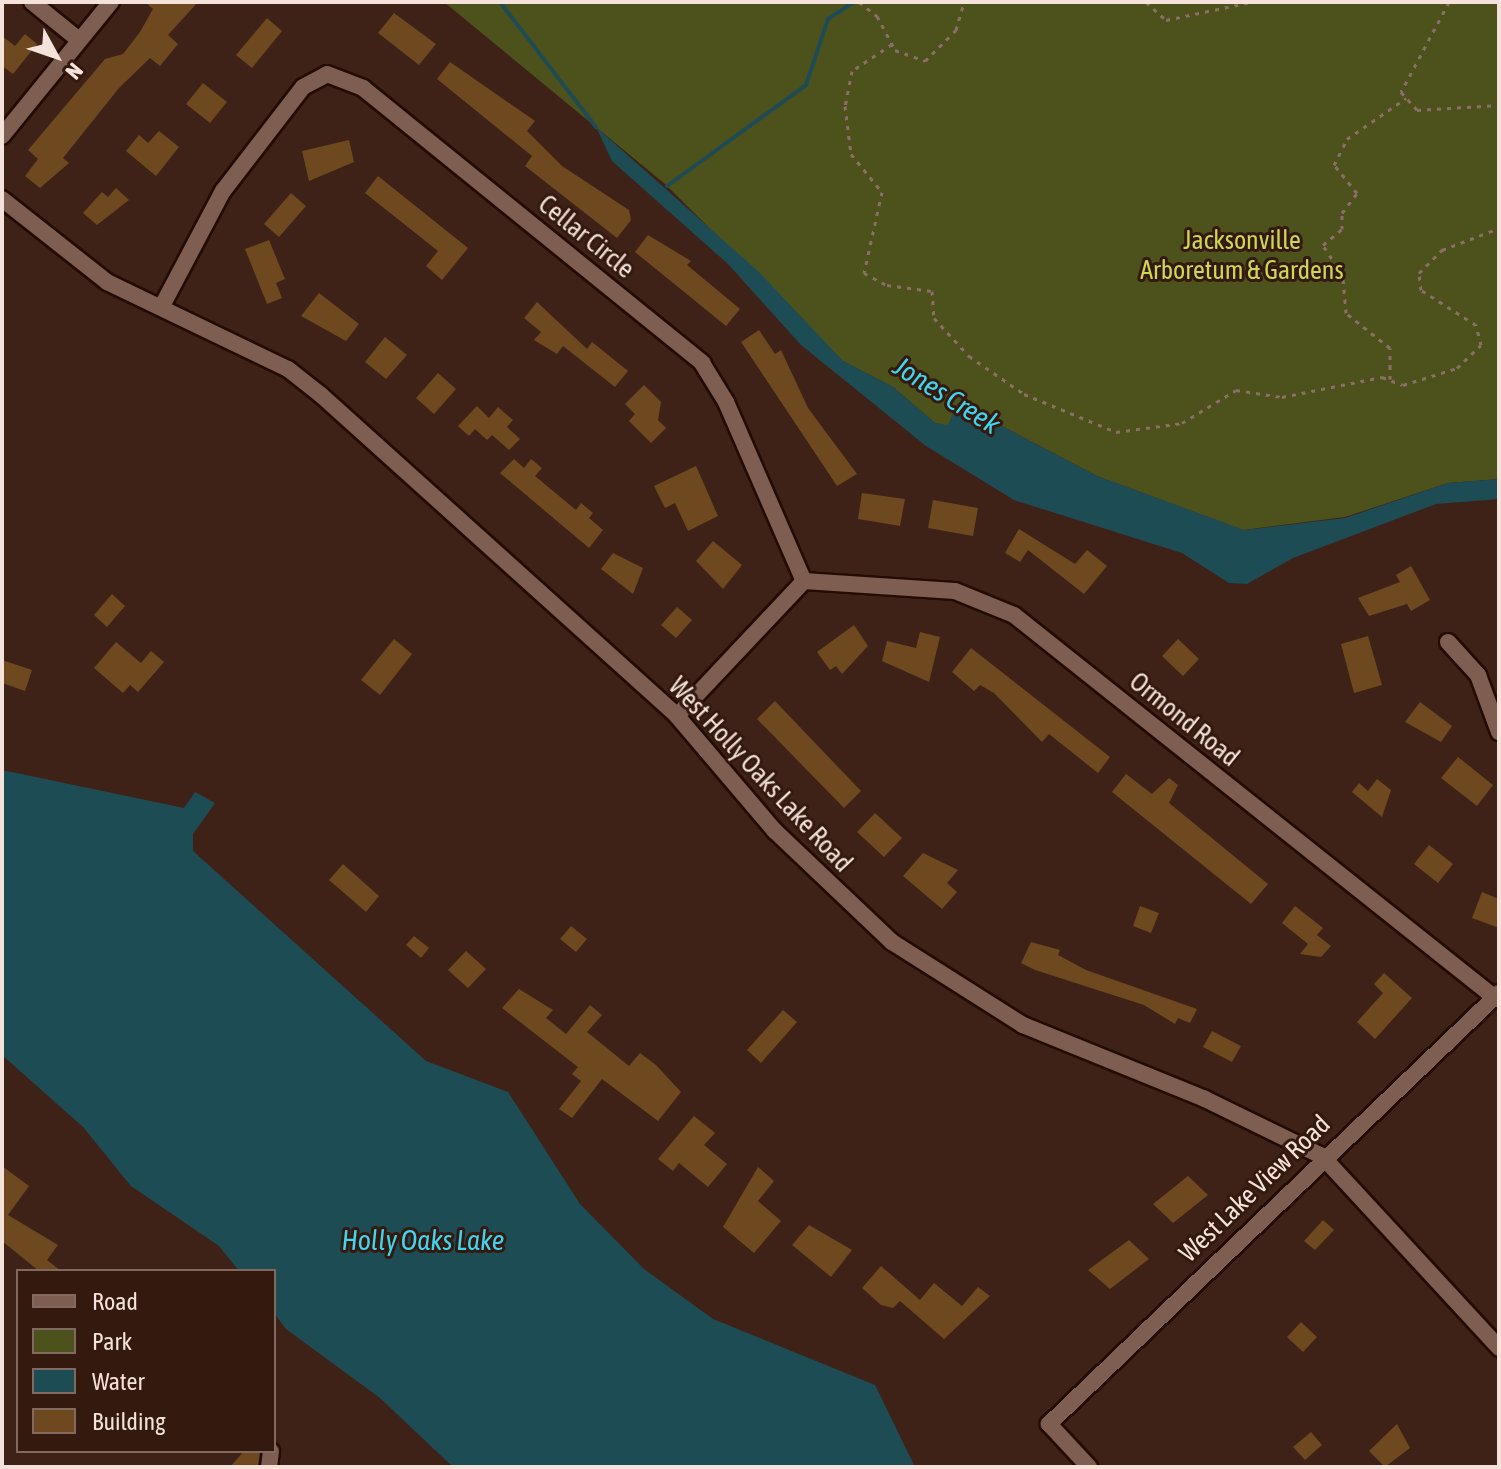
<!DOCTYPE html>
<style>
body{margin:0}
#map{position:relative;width:1501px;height:1469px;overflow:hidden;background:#3e2217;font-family:"Asap Condensed",sans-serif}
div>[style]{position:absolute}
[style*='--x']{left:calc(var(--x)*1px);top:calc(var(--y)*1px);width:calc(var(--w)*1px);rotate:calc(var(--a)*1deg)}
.green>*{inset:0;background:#4d511b}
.water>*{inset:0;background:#1e4c55}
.stream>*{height:4px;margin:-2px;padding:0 2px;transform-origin:2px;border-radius:2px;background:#1e4c55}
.building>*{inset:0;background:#6e481e}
.path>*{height:3px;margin-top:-1.5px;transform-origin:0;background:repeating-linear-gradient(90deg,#887066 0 4px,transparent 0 10px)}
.roads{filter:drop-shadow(2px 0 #240b03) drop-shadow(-2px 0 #240b03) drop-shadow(0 2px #240b03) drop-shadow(0 -2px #240b03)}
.minor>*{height:16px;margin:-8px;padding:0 8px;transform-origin:8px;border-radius:8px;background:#7e5e51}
span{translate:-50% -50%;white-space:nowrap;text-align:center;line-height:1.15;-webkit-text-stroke:6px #33190e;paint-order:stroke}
.street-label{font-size:26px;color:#f5e2da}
.park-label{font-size:26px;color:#ced84e}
.water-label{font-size:28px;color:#3fd6f1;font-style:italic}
.frame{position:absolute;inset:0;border:4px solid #f5e2da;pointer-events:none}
.legend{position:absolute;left:16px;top:1269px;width:260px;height:184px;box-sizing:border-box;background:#33190e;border:2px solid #816960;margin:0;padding:10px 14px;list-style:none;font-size:24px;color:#f5e2da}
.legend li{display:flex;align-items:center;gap:16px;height:40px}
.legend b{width:40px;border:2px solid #816960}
.north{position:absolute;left:16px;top:16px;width:80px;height:80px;-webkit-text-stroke:6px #33190e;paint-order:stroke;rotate:130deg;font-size:22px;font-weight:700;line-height:32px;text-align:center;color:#f5e2da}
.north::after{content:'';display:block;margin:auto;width:28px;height:36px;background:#f5e2da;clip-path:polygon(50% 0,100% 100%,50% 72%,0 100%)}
</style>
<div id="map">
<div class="green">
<div style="clip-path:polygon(444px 2px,1499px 2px,1499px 479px,1448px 483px,1345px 517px,1243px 530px,1097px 476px,958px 403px,948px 426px,935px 423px,893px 387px,843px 361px,665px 184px)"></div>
</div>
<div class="water">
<div style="clip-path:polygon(596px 127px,759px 272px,843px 361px,893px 387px,935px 423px,948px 425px,958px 403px,1097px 476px,1244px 530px,1345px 518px,1448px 483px,1499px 479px,1499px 499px,1436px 504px,1293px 558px,1247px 584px,1229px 583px,1182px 553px,1014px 500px,926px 446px,801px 345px,728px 264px,612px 161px)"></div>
<div style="clip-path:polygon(2px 770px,184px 808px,195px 792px,215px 803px,193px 834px,193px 851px,426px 1061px,508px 1092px,580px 1204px,644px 1269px,713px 1319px,875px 1385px,915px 1467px,453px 1467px,380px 1398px,286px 1329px,274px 1313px,274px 1271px,239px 1271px,219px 1246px,131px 1186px,83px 1127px,2px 1055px)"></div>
</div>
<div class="stream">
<div style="--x:500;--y:2;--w:158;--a:52.5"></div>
<div style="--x:667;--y:186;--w:172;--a:-36"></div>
<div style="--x:806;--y:85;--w:70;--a:-71.6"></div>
<div style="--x:828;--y:19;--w:31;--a:-33"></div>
</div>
<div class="building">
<div style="clip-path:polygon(145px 2px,198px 2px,168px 35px,178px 44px,160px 66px,150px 58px,119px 88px,63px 158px,69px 163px,40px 188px,25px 176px,38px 159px,28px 150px,105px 59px,123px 54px,140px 32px,153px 9px)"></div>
<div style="clip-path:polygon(394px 13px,436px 44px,419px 65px,378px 33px)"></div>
<div style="clip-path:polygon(267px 18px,282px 31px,252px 68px,236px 55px)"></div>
<div style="clip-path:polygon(25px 34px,37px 44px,13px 74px,2px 66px,2px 36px,15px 46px)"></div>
<div style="clip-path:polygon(450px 62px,535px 121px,527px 131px,562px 166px,629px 210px,631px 220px,617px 238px,525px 166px,532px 156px,437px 79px)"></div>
<div style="clip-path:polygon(203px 83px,227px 102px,210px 123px,186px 104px)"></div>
<div style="clip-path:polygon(159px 131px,179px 147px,156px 176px,126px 151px,139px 135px,148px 143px)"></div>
<div style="clip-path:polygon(349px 140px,354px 162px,309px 181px,302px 151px)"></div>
<div style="clip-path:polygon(378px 176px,468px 248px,442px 280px,426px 266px,438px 251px,365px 193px)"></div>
<div style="clip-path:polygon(116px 188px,129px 200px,97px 225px,83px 213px,102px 192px,108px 197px)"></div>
<div style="clip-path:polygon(291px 193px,306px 206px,279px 237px,264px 224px)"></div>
<div style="clip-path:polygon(648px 235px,691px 261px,687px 265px,740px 309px,726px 326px,635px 252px)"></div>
<div style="clip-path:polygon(269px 240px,285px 279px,276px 283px,282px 298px,267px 304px,245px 249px)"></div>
<div style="clip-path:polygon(319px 293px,359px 324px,346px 341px,301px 316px)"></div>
<div style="clip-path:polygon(537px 302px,587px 349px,592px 342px,628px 371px,615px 387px,563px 346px,557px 354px,534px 340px,541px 332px,524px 318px)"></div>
<div style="clip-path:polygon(759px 330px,775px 354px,781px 350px,808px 408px,857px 474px,837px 486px,741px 342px)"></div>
<div style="clip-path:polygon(385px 337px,407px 355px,386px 379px,365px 362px)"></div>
<div style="clip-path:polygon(438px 373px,456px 389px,434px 414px,416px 398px)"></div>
<div style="clip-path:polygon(644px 385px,661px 402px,658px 420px,666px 428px,651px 443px,629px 421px,635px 414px,625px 404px)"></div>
<div style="clip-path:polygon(477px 406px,489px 418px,498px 407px,513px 420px,507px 427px,520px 439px,509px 450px,492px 435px,487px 440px,475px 429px,469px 436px,458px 426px)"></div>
<div style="clip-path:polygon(514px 459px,524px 468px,531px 459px,542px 468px,535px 476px,576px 510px,581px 503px,593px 513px,589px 518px,603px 530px,589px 548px,500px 473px)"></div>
<div style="clip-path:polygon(696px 466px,718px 516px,688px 531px,675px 503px,665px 508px,654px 486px)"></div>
<div style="clip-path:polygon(862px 493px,905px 499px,900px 526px,858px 519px)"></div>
<div style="clip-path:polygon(933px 500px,978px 508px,973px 536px,928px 528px)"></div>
<div style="clip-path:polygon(1019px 529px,1075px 564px,1087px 550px,1107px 566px,1084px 594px,1028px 550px,1020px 562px,1005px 553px)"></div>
<div style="clip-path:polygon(713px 541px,742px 565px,723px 589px,696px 561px)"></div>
<div style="clip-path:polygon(613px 553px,643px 568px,633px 594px,601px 569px)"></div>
<div style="clip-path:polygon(1411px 566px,1430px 600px,1411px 611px,1407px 604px,1369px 616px,1358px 598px,1400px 582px,1396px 575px)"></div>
<div style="clip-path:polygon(112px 594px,125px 606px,107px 627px,94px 615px)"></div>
<div style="clip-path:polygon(677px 607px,692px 620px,676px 638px,661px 625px)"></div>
<div style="clip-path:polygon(854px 625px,868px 646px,842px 674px,836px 666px,830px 670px,817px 652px)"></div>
<div style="clip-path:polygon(920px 632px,940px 637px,929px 682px,882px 661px,887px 641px,916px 648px)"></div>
<div style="clip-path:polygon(1368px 636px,1382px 685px,1354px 693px,1341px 644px)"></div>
<div style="clip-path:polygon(394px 639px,412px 654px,380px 695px,361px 680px)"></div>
<div style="clip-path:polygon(1178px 639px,1199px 659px,1183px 676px,1162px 656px)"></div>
<div style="clip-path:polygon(116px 642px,141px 663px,151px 651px,164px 662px,138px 692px,130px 685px,123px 693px,94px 668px)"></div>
<div style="clip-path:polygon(971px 648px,1110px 757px,1098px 773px,1049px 734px,1042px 742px,994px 693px,980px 685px,974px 691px,952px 672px)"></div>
<div style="clip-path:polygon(2px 660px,32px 670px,25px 691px,2px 683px)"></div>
<div style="clip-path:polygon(775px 701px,861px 791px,844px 808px,757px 719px)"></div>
<div style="clip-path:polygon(1420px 702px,1452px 726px,1441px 742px,1405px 722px)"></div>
<div style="clip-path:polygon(1458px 757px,1493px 785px,1477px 806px,1441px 778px)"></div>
<div style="clip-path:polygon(1126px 774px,1152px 794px,1169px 778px,1178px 785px,1169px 803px,1268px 884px,1251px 904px,1112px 792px)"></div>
<div style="clip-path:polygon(1377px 779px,1391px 790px,1382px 817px,1352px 792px,1359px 783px,1368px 791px)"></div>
<div style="clip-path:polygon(875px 813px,902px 838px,884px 857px,857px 832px)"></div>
<div style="clip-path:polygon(1429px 845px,1453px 864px,1438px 883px,1414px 864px)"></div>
<div style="clip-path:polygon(923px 853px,958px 870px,947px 883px,957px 892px,942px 909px,903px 876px)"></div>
<div style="clip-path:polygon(343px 864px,379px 896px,366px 912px,329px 880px)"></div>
<div style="clip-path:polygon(1482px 892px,1499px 899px,1499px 928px,1472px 918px)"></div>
<div style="clip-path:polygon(1140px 906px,1159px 913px,1151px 933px,1133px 926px)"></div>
<div style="clip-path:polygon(1295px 906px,1323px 928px,1317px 935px,1331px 946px,1321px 957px,1300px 954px,1308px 944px,1282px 923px)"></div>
<div style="clip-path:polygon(571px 926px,587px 939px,576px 952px,560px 939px)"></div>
<div style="clip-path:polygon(414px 936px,429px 948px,421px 958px,406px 945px)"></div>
<div style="clip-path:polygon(1031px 942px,1060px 950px,1058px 955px,1086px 970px,1197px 1009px,1190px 1023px,1178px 1018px,1175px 1024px,1144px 1005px,1035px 970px,1021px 963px)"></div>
<div style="clip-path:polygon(466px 951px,486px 969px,468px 988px,448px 970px)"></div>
<div style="clip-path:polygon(1384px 973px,1412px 998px,1375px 1039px,1357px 1022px,1383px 993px,1374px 984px)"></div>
<div style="clip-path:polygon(519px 989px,553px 1010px,546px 1018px,566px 1034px,590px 1005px,602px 1015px,587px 1032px,629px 1066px,640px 1053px,656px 1065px,681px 1092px,658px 1121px,602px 1079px,572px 1118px,559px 1109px,581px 1081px,572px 1074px,578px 1067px,502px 1008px)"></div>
<div style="clip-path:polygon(783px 1010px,797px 1022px,761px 1063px,747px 1050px)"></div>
<div style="clip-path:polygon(1212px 1031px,1241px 1046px,1232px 1062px,1203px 1047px)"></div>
<div style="clip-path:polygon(694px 1116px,715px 1133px,704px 1145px,727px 1164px,708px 1187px,679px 1163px,673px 1171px,658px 1159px)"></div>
<div style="clip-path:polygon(2px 1166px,29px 1186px,8px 1215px,58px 1245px,47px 1260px,61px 1271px,39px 1271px,2px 1241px)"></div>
<div style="clip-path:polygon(758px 1167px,774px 1181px,758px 1201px,781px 1221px,754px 1253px,723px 1227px)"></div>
<div style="clip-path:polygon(1188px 1176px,1208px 1195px,1173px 1223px,1153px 1204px)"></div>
<div style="clip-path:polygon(1323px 1220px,1334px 1230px,1315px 1250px,1304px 1241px)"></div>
<div style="clip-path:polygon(809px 1225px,852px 1250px,831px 1277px,792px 1245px)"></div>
<div style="clip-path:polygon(1129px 1240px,1149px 1259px,1110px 1289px,1088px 1270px)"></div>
<div style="clip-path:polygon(881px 1266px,920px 1300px,934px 1283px,962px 1306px,978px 1287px,990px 1296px,944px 1339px,900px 1301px,893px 1308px,881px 1305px,862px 1288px)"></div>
<div style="clip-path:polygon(1301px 1322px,1317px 1337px,1303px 1352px,1287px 1337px)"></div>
<div style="clip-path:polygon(1397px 1424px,1410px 1448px,1385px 1467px,1369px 1451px)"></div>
<div style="clip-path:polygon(1311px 1432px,1322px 1445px,1305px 1460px,1293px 1447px)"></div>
<div style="clip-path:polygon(244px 1451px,260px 1451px,258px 1465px,230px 1467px)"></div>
</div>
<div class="path">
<div style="--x:859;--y:2;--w:23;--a:38"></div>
<div style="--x:877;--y:16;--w:38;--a:62"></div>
<div style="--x:895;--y:50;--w:32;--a:20"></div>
<div style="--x:925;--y:61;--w:44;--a:-45"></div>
<div style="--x:956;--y:30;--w:29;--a:-74"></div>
<div style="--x:1146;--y:2;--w:27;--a:42"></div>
<div style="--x:1166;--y:20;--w:87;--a:-12"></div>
<div style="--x:1449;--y:2;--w:102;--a:118.1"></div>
<div style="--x:1401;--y:92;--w:24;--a:48"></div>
<div style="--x:1417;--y:110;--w:82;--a:-3.5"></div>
<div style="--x:892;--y:44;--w:48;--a:146"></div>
<div style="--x:852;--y:71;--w:36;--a:101"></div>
<div style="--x:845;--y:106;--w:48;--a:82.9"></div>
<div style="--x:851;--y:154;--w:49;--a:50.8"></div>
<div style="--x:882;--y:192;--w:83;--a:102.5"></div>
<div style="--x:864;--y:273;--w:26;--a:28"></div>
<div style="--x:887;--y:285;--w:45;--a:7.6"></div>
<div style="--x:932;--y:291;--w:27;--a:86"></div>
<div style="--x:934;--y:318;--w:52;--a:47.4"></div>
<div style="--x:969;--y:356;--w:67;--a:34.6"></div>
<div style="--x:1024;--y:394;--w:100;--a:22.4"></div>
<div style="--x:1116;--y:432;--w:67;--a:-7.8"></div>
<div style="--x:1182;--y:423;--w:63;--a:-31.4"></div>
<div style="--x:1236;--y:390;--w:47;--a:8.7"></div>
<div style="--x:1282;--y:397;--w:102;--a:-11.3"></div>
<div style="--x:1382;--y:377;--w:22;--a:21"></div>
<div style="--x:1403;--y:385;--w:57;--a:-17.5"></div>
<div style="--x:1457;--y:368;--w:33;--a:-44"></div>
<div style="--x:1481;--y:345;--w:21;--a:-104"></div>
<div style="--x:1476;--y:325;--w:65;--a:-147.5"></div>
<div style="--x:1421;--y:290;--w:17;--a:-97"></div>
<div style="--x:1419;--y:273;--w:33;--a:-45"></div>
<div style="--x:1442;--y:250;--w:61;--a:-21.1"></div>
<div style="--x:1390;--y:379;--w:31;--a:-90"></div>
<div style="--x:1390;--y:348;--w:56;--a:-141.5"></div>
<div style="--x:1346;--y:313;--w:38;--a:-95"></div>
<div style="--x:1343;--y:275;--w:36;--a:-124"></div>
<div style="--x:1323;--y:245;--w:25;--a:-40"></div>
<div style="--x:1342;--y:229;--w:16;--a:-90"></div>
<div style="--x:1342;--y:213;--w:25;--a:-53"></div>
<div style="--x:1357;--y:193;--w:36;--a:-129"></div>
<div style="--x:1334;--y:165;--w:29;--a:-63"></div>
<div style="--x:1347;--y:139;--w:72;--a:-34.8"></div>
</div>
<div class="roads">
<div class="minor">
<div style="--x:32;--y:2;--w:60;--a:39"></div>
<div style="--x:2;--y:136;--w:173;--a:-50.9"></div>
<div style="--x:2;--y:199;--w:134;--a:38.3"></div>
<div style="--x:107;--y:282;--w:201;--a:25.7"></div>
<div style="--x:288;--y:369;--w:42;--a:38.2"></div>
<div style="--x:321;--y:395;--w:479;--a:42"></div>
<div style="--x:677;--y:716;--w:151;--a:49.6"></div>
<div style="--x:775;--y:831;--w:161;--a:43.5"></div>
<div style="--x:892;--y:942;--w:155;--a:32.4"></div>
<div style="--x:1023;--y:1025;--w:196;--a:22.1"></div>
<div style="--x:1205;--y:1099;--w:130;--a:26"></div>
<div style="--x:1322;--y:1156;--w:261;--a:47.3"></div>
<div style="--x:162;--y:306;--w:130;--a:-62.1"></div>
<div style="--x:223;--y:191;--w:131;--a:-52.4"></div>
<div style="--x:303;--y:87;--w:27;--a:-28"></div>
<div style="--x:327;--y:74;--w:39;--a:21"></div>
<div style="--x:363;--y:88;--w:437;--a:39"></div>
<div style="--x:702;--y:363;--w:46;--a:58.4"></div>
<div style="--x:726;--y:402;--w:195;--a:66.5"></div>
<div style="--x:804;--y:581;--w:185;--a:133.3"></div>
<div style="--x:804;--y:581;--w:151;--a:3.8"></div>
<div style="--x:955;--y:591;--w:64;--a:22.1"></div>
<div style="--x:1014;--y:615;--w:613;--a:38.51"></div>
<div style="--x:1448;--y:642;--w:45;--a:47.7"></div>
<div style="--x:1478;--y:675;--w:61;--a:69.8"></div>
<div style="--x:269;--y:1467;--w:16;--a:-83"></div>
<div style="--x:1089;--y:1467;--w:59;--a:-132.9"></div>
<div style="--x:1049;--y:1424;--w:623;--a:-43.76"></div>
</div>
</div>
<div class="street-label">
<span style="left:586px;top:237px;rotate:39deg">Cellar Circle</span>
<span style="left:1184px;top:720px;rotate:39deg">Ormond Road</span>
<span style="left:760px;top:775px;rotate:47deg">West Holly Oaks Lake Road</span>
<span style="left:1255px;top:1189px;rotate:-44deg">West Lake View Road</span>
</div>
<div class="park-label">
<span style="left:1242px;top:256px">Jacksonville<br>Arboretum &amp; Gardens</span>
</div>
<div class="water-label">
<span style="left:947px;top:395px;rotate:32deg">Jones Creek</span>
<span style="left:423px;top:1240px">Holly Oaks Lake</span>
</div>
<div class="frame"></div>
<ul class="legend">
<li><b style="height:10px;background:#7e5e51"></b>Road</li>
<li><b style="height:22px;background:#4d511b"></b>Park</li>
<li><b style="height:22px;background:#1e4c55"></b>Water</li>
<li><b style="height:22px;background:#6e481e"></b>Building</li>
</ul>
<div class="north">N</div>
</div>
